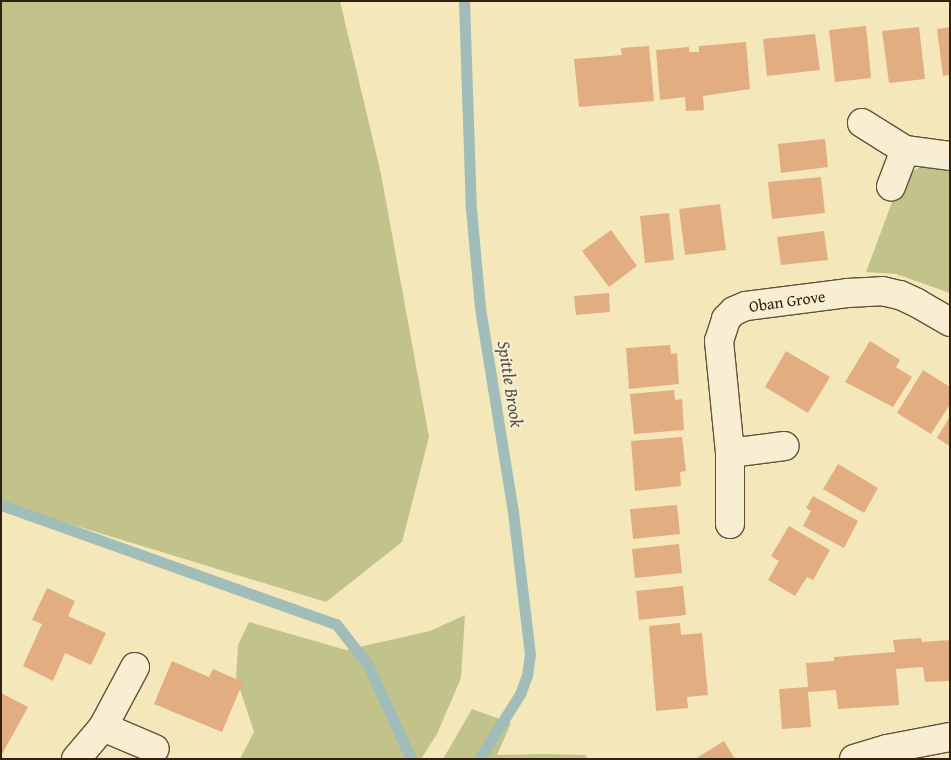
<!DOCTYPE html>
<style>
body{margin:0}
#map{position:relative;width:951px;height:760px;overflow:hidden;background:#f4e7b9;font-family:"Gentium Book Plus",serif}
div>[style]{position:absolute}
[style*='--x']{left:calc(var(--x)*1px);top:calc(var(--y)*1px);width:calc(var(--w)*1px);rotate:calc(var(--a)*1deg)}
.green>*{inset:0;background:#c2c38b}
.stream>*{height:11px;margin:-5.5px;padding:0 5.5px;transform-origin:5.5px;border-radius:5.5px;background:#a1bdba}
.building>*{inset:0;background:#e3ad82}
.roads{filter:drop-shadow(1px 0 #62523c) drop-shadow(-1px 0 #62523c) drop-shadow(0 1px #62523c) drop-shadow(0 -1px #62523c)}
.minor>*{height:28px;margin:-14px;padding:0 14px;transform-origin:14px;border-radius:14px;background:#f8efd2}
span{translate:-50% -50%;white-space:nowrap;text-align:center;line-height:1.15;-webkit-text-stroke:4px #f8efd2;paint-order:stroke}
.street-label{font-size:16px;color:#322113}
.water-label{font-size:18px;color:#535045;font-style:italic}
.frame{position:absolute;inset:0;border:2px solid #322113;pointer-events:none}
</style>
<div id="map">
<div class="green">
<div style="clip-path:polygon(1px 1px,340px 1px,381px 174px,429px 437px,402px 542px,326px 602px,1px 503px)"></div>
<div style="clip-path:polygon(922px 166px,950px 167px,950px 293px,896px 274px,866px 272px,901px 178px)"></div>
<div style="clip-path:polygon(465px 615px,461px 678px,437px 734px,421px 759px,240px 759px,254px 732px,236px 677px,238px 645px,249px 622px,346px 650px,430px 631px)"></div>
<div style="clip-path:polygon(472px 709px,511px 723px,497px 755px,544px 754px,585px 755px,588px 759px,443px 759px)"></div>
</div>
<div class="stream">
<div style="--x:464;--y:1;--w:208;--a:88.1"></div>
<div style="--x:471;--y:209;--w:99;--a:84.8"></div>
<div style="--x:480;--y:308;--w:207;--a:80.8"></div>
<div style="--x:513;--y:512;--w:143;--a:83.2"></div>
<div style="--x:530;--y:654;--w:21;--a:98"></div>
<div style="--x:527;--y:675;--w:20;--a:110"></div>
<div style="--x:520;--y:694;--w:77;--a:122.2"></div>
<div style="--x:1;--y:505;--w:356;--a:19.6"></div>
<div style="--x:336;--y:624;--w:52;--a:52"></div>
<div style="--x:368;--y:665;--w:103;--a:65.4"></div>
</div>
<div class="building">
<div style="clip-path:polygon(866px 26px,871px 78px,835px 82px,829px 30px)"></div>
<div style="clip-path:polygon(919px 27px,925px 79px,889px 83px,882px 31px)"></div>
<div style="clip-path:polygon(950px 27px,950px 75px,943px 76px,937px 29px)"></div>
<div style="clip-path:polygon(815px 34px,820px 70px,767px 76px,763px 39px)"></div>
<div style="clip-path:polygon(746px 42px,750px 89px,703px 96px,704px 110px,686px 111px,685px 97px,660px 100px,656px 50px,689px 47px,689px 52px,699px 52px,699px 46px)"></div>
<div style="clip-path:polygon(649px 46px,654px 101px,579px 107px,574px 59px,622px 55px,621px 48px)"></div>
<div style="clip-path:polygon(825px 139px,828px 167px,781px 173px,778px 144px)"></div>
<div style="clip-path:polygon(821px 177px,825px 213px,772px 219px,768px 182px)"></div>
<div style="clip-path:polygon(720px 204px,726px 250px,685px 255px,679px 209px)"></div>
<div style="clip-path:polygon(669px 213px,674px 260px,645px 263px,640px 216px)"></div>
<div style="clip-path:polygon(611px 230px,637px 266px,609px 287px,582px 251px)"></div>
<div style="clip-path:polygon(824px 231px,828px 260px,781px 265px,777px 237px)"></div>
<div style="clip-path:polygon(609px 293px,610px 312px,576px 315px,574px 296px)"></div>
<div style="clip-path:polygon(870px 341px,900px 360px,896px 367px,912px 377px,893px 407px,845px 382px)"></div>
<div style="clip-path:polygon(670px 345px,671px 354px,677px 353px,679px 384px,629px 389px,626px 348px)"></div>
<div style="clip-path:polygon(786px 351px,830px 377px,808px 413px,765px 387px)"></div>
<div style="clip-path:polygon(923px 370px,950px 387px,950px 404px,931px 434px,897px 413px)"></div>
<div style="clip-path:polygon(674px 390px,675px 400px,682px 399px,684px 430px,634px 434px,630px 394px)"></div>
<div style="clip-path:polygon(950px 416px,950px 446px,937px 438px)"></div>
<div style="clip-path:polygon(682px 437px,686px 471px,680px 472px,681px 486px,635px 491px,631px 441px)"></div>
<div style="clip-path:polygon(838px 464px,878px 488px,864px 513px,823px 489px)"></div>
<div style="clip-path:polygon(813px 496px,858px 521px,844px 548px,803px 526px,811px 511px,806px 508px)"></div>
<div style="clip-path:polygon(677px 505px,680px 534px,633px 539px,630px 509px)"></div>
<div style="clip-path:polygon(789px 526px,830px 550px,813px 580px,807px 577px,795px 596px,768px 580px,779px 561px,771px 556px)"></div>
<div style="clip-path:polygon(679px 544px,682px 573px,635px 578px,632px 549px)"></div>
<div style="clip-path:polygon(683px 586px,686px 615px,639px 620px,636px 591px)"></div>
<div style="clip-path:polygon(47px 588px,75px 601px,68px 616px,106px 633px,91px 665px,65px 653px,53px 681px,23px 666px,42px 624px,32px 620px)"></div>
<div style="clip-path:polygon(680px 623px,681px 635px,702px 633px,708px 695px,687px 697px,688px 708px,656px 711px,649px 626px)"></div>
<div style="clip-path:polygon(921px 638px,922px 642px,950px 640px,950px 681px,925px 682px,923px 667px,896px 669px,899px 705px,838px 709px,836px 690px,808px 692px,811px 727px,782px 729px,779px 689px,808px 687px,806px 663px,834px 661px,834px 657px,895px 652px,893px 640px)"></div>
<div style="clip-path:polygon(172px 661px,209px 677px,213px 669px,243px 682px,222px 732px,154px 704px)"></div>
<div style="clip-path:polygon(1px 693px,28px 707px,1px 756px)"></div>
<div style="clip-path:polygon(724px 741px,735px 759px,695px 759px)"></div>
</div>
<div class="roads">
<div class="minor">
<div style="--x:862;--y:123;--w:51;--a:32.1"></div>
<div style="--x:905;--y:150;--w:39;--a:111"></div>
<div style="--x:905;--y:150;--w:45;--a:7.6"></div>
<div style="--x:730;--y:453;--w:113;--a:-95.6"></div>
<div style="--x:719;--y:341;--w:23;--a:-72"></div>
<div style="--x:726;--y:319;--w:11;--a:-45"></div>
<div style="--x:734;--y:311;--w:13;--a:-23"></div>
<div style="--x:746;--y:306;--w:102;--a:-7.3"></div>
<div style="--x:847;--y:293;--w:35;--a:-3"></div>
<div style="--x:882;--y:291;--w:18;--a:13"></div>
<div style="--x:900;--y:295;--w:19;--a:25"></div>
<div style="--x:917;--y:303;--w:38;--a:30"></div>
<div style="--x:730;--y:524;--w:71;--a:-90"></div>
<div style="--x:730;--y:453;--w:55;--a:-7.3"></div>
<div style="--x:103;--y:727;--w:56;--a:22.9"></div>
<div style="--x:76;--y:759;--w:42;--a:-49.8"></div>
<div style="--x:103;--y:727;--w:68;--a:-61.9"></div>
<div style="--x:854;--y:759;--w:34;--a:-17"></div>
<div style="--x:887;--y:749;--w:64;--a:-10.8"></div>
</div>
</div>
<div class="street-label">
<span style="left:787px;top:301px;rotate:-8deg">Oban Grove</span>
</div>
<div class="water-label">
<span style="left:510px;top:384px;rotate:81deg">Spittle Brook</span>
</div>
<div class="frame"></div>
</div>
